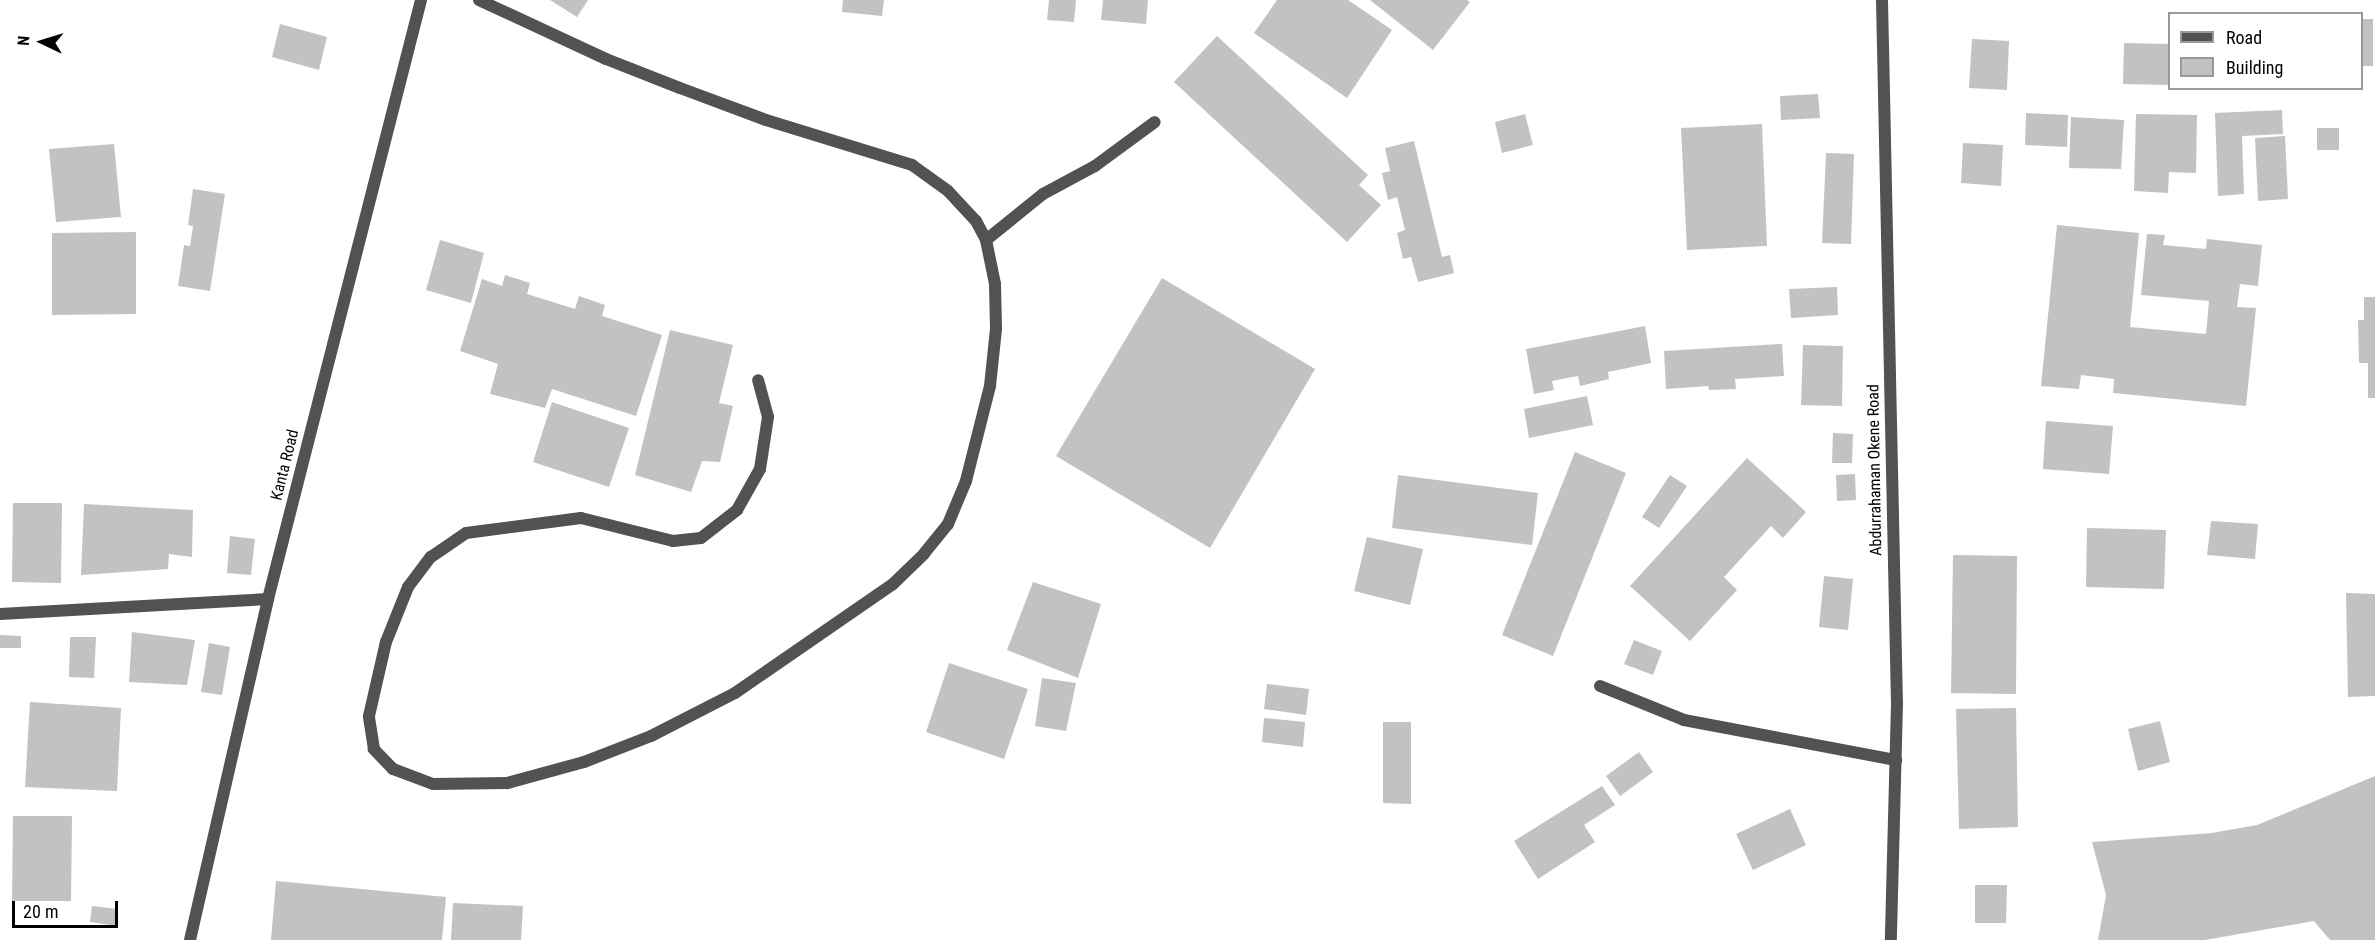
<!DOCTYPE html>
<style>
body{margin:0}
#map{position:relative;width:2375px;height:940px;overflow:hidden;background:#fff;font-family:"Roboto Condensed",sans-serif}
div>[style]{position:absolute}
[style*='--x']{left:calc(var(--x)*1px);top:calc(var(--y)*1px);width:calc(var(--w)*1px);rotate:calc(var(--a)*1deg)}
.building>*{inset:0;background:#c2c2c2}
.lane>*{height:12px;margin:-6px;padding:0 6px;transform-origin:6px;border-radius:6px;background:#525252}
.street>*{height:12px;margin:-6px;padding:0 6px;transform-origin:6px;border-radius:6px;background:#525252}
span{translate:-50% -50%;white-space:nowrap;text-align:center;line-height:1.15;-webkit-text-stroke:6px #fff;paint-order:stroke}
.street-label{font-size:16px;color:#000}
.legend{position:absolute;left:2168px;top:12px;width:195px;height:78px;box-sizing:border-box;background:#fff;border:2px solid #999;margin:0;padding:8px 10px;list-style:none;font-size:18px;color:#000}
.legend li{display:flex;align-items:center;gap:12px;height:30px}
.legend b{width:30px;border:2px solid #999}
.north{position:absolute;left:12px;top:12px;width:60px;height:60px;-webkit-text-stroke:4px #fff;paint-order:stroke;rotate:274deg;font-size:16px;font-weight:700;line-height:24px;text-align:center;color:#000}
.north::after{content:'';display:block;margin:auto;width:21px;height:27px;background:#000;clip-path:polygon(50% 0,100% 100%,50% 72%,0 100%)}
.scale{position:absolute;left:12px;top:901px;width:106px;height:27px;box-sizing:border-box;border:3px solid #000;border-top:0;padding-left:8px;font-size:18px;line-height:21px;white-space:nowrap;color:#000;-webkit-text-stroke:4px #fff;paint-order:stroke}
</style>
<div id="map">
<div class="building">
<div style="clip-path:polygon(550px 0,588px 0,577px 17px)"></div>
<div style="clip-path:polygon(843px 0,884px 0,882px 16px,842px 12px)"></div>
<div style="clip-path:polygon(1049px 0,1076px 0,1074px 22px,1047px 20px)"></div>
<div style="clip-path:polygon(1103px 0,1148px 0,1146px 24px,1101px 20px)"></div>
<div style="clip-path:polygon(1277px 0,1348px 0,1392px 30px,1347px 98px,1254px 33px)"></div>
<div style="clip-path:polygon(1370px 0,1467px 0,1470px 2px,1433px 50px)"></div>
<div style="clip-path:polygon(2362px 19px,2373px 19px,2373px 66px,2362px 66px)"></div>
<div style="clip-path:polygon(280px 24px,327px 37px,319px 70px,272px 57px)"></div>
<div style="clip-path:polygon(1217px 36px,1368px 175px,1359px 185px,1381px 205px,1347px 242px,1174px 82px)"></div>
<div style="clip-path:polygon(1972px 39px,2009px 41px,2007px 90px,1969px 88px)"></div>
<div style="clip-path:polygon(2124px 43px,2170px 44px,2170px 85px,2123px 84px)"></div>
<div style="clip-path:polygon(1818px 94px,1820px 118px,1781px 120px,1780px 96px)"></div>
<div style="clip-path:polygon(2282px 110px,2283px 134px,2242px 136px,2244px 194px,2218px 196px,2215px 113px)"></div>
<div style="clip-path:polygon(2026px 113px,2068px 115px,2067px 147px,2025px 145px)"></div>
<div style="clip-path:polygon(1525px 114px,1533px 145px,1502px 153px,1495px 122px)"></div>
<div style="clip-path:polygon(2136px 114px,2197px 115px,2196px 173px,2169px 172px,2168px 193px,2134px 191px)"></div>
<div style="clip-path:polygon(2071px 117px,2124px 120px,2121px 169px,2069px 168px)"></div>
<div style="clip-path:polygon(1762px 124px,1767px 246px,1687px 250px,1681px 128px)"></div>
<div style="clip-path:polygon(2317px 128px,2339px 128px,2339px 150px,2317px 150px)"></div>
<div style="clip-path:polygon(2285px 136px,2288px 199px,2258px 201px,2255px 138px)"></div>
<div style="clip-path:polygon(1414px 141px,1442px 257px,1450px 255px,1454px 273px,1418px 282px,1411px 257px,1403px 259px,1397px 233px,1405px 230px,1397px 197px,1388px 200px,1382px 173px,1390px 171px,1385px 148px)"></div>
<div style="clip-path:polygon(1963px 143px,2003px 145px,2001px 186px,1961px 183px)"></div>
<div style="clip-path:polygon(114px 144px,121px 217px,56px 222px,49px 149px)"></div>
<div style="clip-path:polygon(1826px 153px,1854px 154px,1851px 244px,1822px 243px)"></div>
<div style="clip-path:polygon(193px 189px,225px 194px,210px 291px,178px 286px,184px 245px,190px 246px,193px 226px,188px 225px)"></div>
<div style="clip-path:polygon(2057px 225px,2139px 233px,2130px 327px,2206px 334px,2209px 301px,2141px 295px,2147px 234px,2165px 235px,2163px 245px,2206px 249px,2207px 239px,2262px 245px,2258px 286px,2240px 284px,2237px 307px,2256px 308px,2246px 406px,2113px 393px,2114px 379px,2081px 375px,2079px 389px,2041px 386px)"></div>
<div style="clip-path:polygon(136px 232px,136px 314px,52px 315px,52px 233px)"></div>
<div style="clip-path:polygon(440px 240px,484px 253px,471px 303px,426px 290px)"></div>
<div style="clip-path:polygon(505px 275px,530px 283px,527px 294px,575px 309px,579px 296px,605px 305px,602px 316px,662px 335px,636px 416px,552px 389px,545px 408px,490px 394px,498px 364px,460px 351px,482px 279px,502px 286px)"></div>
<div style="clip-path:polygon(1162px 278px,1315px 369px,1210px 548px,1056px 456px)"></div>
<div style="clip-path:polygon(1837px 287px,1838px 315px,1791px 318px,1789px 289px)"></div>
<div style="clip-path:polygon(2364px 297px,2375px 297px,2375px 398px,2368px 398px,2368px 363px,2359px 363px,2358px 320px,2364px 320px)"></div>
<div style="clip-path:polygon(1645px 326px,1651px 363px,1608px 372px,1609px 379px,1580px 386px,1578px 376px,1552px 381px,1554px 390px,1534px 394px,1526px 349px)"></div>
<div style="clip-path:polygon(670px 330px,733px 345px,719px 403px,733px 406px,720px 462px,702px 461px,691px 492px,635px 475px)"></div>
<div style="clip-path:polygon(1782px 344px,1784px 376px,1735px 379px,1736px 389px,1709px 390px,1708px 386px,1666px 389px,1664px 351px)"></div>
<div style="clip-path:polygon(1803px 345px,1843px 346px,1842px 406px,1801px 405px)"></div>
<div style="clip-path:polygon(1587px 396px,1593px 425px,1529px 438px,1524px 409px)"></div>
<div style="clip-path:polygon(552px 402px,629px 428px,609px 487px,533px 462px)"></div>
<div style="clip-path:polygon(2046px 421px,2113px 426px,2109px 474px,2043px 469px)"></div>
<div style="clip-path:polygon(1833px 433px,1853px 434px,1852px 463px,1832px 463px)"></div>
<div style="clip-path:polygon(1575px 452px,1626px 473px,1553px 656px,1502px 635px)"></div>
<div style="clip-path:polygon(1747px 458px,1806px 512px,1783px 538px,1771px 526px,1724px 577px,1737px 590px,1690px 641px,1630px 586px)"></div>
<div style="clip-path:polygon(1855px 474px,1856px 500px,1837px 501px,1836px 475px)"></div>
<div style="clip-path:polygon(1398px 475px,1538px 493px,1532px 545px,1392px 528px)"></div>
<div style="clip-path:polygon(1670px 475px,1687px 486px,1659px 528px,1642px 517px)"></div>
<div style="clip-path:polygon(13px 503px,62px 503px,61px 583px,12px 582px)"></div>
<div style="clip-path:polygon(84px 504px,193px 510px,192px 557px,169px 554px,168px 569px,81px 575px)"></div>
<div style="clip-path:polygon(2211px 521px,2258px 524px,2255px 559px,2207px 555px)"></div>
<div style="clip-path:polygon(2087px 528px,2166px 530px,2164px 589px,2086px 587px)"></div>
<div style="clip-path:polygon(230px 536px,255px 539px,251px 575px,227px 573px)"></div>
<div style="clip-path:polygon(1367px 537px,1423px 549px,1410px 605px,1354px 591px)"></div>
<div style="clip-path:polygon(1953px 555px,2017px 556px,2016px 694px,1951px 693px)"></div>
<div style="clip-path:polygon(1824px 576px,1853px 579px,1848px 630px,1819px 627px)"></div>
<div style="clip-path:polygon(1033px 582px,1101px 604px,1078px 678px,1007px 650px)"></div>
<div style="clip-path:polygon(2346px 593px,2375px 594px,2375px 696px,2348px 697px)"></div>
<div style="clip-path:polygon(132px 632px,195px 640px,187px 685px,129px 682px)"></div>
<div style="clip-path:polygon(0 635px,21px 636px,21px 648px,0 648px)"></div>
<div style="clip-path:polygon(70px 637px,96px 637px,94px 678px,69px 677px)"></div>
<div style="clip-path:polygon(1634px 640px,1662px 651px,1653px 675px,1624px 664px)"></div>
<div style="clip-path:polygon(209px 643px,230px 647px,222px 695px,201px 692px)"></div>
<div style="clip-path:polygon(949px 663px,1028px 689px,1004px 759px,926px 732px)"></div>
<div style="clip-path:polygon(1042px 678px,1076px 683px,1066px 731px,1035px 726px)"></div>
<div style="clip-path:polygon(1267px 684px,1309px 689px,1306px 715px,1264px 709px)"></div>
<div style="clip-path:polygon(30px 702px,121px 708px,117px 791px,25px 787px)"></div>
<div style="clip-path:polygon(2016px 708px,2018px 827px,1959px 829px,1956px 709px)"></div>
<div style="clip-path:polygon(1264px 718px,1305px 722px,1303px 747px,1262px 742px)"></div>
<div style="clip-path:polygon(2160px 721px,2170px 762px,2138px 771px,2128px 729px)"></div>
<div style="clip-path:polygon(1383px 722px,1411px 722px,1411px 804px,1383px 803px)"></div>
<div style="clip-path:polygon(1639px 752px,1653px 772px,1620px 796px,1606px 776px)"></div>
<div style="clip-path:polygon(2375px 776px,2375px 940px,2330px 940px,2314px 921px,2205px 940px,2098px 940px,2106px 895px,2092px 842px,2212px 833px,2257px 825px)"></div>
<div style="clip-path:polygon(1602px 786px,1615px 805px,1584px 825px,1595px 842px,1538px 879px,1514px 841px)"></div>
<div style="clip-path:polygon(1790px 809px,1806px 845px,1753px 870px,1736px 834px)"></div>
<div style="clip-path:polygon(13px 816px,72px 816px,71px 901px,12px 901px)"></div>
<div style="clip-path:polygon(276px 881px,446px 897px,442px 940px,271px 940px)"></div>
<div style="clip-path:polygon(1975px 885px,2007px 885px,2006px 923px,1975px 923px)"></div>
<div style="clip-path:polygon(453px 903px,523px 906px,521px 940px,451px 940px)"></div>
<div style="clip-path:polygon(92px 906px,118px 909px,117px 926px,90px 922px)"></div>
</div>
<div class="lane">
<div style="--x:479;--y:0;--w:140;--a:24.9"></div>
<div style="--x:606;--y:59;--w:79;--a:21.4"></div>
<div style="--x:680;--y:88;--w:92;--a:20.4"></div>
<div style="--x:766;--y:120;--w:153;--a:17.1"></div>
<div style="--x:912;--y:165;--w:44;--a:35.8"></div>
<div style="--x:948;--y:191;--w:41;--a:47"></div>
<div style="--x:976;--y:221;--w:21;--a:62"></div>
<div style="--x:986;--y:240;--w:45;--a:78.4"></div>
<div style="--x:995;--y:284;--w:45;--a:88.7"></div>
<div style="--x:996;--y:329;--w:57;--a:96"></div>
<div style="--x:990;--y:386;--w:98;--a:104.2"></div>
<div style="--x:966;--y:481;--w:47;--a:112.7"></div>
<div style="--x:948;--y:524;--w:38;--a:129"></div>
<div style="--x:924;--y:554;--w:43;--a:135.9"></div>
<div style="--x:893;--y:584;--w:192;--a:145.4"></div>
<div style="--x:735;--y:693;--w:94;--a:152.9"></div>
<div style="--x:651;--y:736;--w:72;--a:158.8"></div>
<div style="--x:584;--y:762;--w:80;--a:164.7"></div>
<div style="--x:507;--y:783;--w:74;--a:179.2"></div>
<div style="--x:433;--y:784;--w:43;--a:-159.4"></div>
<div style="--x:393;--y:769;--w:28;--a:-134"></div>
<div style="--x:374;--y:749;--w:33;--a:-99"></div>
<div style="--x:369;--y:716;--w:76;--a:-77.1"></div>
<div style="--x:386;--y:642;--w:59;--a:-68.2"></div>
<div style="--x:408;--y:587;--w:38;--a:-53"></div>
<div style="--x:431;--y:557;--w:42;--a:-34.4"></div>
<div style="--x:466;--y:533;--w:116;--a:-7.4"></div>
<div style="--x:581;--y:518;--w:95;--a:14"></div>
<div style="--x:673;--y:541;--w:28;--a:-6"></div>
<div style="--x:701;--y:538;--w:46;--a:-37.9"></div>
<div style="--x:737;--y:510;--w:47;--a:-60.7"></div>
<div style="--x:760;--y:469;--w:53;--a:-81.3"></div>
<div style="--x:768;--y:417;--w:38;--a:-105"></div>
<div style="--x:986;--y:240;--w:73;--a:-38.9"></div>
<div style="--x:1043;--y:194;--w:59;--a:-28.3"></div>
<div style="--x:1095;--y:166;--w:74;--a:-36.3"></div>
</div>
<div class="street">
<div style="--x:1882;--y:0;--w:704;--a:88.78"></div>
<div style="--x:1897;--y:704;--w:236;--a:91.5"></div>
<div style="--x:0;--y:614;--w:268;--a:-3.2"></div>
<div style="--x:1600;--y:686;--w:91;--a:22"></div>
<div style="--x:1684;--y:720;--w:216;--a:10.7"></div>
<div style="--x:190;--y:940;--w:350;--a:-77.1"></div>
<div style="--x:268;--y:599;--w:618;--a:-75.67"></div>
</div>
<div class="street-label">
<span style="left:285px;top:465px;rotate:-76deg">Kanta Road</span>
<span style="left:1875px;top:470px;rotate:-91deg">Abdurrahaman Okene Road</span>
</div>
<ul class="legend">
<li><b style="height:8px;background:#525252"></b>Road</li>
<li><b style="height:16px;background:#c2c2c2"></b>Building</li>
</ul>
<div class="north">N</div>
<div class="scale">20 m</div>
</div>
